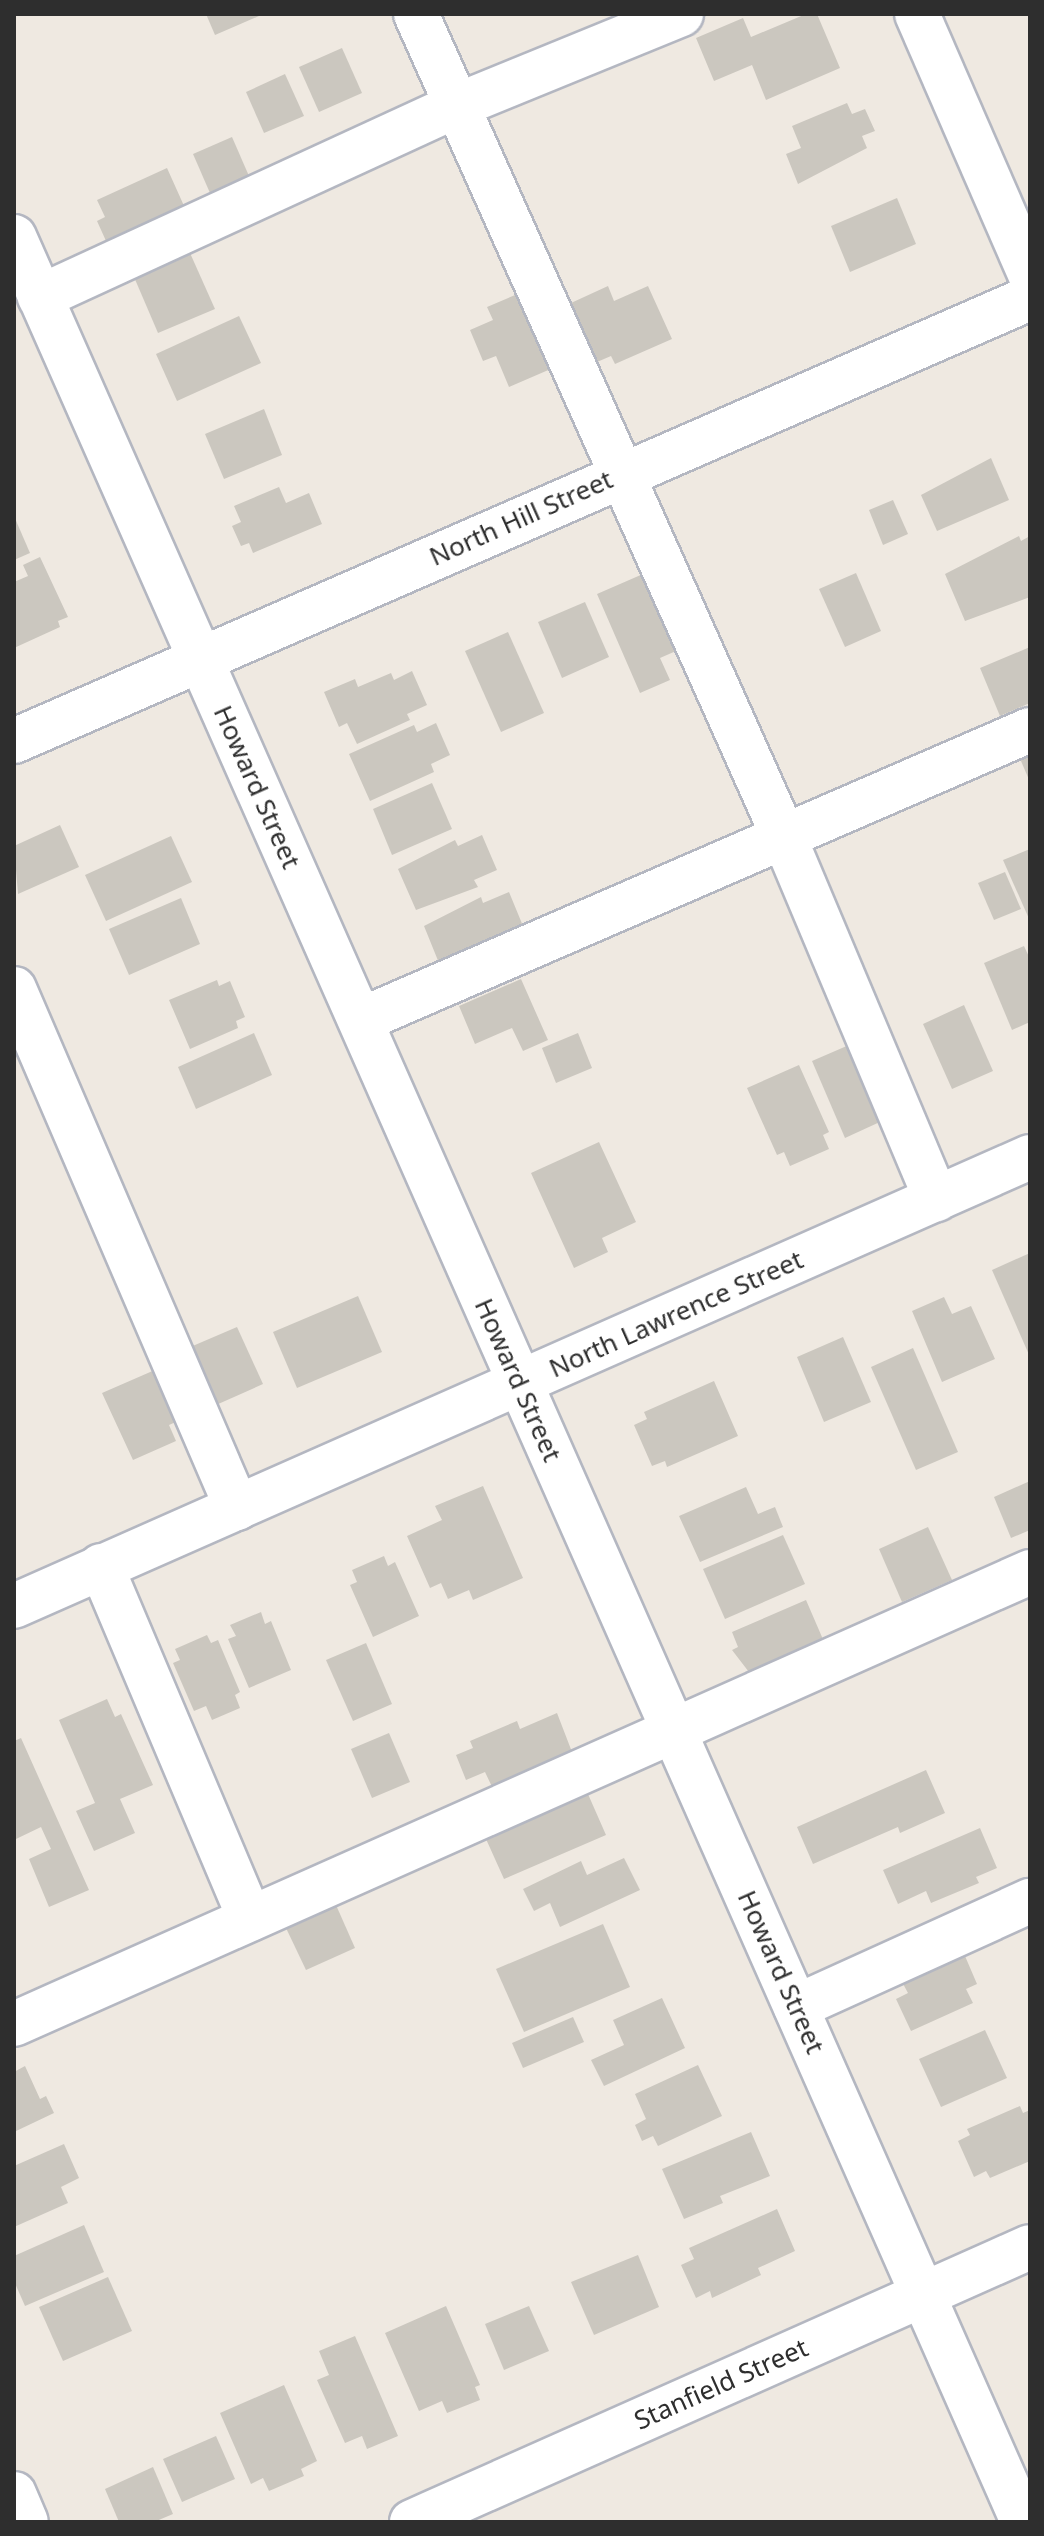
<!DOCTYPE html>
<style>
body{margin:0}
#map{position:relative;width:1044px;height:2536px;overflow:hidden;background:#efe9e1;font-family:"Noto Sans",sans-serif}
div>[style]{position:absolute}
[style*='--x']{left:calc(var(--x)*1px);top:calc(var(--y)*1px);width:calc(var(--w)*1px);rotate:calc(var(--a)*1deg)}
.building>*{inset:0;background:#cbc7bf}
.roads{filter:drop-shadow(2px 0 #b4b7c1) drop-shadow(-2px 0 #b4b7c1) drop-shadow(0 2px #b4b7c1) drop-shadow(0 -2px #b4b7c1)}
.minor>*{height:44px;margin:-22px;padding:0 22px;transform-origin:22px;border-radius:22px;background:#fff}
span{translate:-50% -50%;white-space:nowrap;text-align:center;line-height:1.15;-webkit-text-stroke:7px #fff;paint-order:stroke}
.street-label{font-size:26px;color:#2e2e2e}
.frame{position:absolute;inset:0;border:16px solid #2e2e2e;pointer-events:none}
</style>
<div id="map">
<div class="building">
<div style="clip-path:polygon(206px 14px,258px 14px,259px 16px,215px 35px)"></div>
<div style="clip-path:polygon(806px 14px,817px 14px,840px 68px,766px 100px,752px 65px,714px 81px,696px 38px,743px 18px,751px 37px)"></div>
<div style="clip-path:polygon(342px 48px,362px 93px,319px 112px,299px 67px)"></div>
<div style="clip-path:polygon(285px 74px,304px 116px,264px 133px,246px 92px)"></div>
<div style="clip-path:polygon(847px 103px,852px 114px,865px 109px,875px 131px,862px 136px,867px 148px,798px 184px,786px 154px,801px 148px,792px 126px)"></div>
<div style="clip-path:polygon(232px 137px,249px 176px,210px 193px,193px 154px)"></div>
<div style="clip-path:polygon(167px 168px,189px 217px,111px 252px,97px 221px,105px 217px,97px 200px)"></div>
<div style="clip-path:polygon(897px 198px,916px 244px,850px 272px,831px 226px)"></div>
<div style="clip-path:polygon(190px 253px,215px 309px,158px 333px,134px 277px)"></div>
<div style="clip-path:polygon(608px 286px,614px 301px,648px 286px,672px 339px,615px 364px,611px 356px,597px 362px,571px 303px)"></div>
<div style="clip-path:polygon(515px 295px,553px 368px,509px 387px,496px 356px,483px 361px,470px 330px,493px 320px,487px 307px)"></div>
<div style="clip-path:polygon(239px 316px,261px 363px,177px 401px,156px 354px)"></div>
<div style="clip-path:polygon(264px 409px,282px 455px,224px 479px,205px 434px)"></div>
<div style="clip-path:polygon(991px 458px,1009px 500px,937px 531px,921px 495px)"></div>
<div style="clip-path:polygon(279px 487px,286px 503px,309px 493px,322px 524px,253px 553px,249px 543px,241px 546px,232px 526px,241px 522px,234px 506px)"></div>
<div style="clip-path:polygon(893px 500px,908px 534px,883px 545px,869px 510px)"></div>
<div style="clip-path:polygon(14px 516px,30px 553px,14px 560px)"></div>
<div style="clip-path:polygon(1019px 536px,1021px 541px,1030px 536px,1030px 597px,965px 621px,945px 574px)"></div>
<div style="clip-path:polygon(40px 557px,68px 617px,58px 621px,60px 627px,14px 648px,14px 582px,28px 576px,23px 565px)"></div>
<div style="clip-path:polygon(856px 573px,881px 631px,845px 647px,819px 589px)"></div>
<div style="clip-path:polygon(643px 574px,676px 651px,660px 658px,670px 680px,640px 693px,597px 594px)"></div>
<div style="clip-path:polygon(585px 602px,609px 657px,562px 678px,538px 622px)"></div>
<div style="clip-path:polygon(508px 632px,544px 713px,501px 732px,465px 651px)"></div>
<div style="clip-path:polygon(1030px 647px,1030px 703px,1000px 716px,980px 668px)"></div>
<div style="clip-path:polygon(412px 671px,427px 705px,407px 714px,410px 720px,357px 744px,347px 723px,339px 727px,324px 692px,355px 679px,358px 687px,391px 673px,394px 680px)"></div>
<div style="clip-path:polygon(436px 723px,450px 755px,431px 764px,434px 772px,370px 801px,349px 754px,414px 725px,417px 732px)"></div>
<div style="clip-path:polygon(1030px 748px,1030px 782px,1018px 754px)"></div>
<div style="clip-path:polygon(432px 783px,452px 829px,392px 855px,373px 809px)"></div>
<div style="clip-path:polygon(60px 825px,79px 867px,18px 894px,14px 846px)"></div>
<div style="clip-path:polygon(482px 835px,497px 870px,474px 880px,478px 887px,416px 910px,398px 869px,455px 840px,458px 846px)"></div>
<div style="clip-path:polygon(171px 836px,192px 882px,106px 921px,85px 875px)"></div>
<div style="clip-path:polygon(1030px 849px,1030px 921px,1003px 860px)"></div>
<div style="clip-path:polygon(1005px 872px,1021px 909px,994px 920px,978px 883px)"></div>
<div style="clip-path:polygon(509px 892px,523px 926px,499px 936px,503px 945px,441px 968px,424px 926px,481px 897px,483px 903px)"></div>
<div style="clip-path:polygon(181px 898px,200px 944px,129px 975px,109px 929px)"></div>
<div style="clip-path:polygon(1024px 946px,1030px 959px,1030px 1022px,1012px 1030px,984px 963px)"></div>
<div style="clip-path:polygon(521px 979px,548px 1040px,523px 1051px,512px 1028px,475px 1044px,459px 1006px)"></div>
<div style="clip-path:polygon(217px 980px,219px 986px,230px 981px,245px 1017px,236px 1021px,238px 1028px,190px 1049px,169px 1000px)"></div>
<div style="clip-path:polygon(964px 1005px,993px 1071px,952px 1089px,923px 1024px)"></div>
<div style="clip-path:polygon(254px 1033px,272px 1075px,196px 1109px,178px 1067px)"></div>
<div style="clip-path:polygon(578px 1033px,592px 1068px,556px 1083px,542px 1048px)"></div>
<div style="clip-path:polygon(849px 1045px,882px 1121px,845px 1138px,812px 1061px)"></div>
<div style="clip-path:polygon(799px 1065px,829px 1132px,823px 1135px,829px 1149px,790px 1166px,784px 1152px,777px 1155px,747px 1088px)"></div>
<div style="clip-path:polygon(599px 1142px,636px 1222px,602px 1238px,608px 1252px,574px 1268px,531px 1173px)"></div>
<div style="clip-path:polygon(1030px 1253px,1030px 1357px,992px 1270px)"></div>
<div style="clip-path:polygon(358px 1296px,382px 1352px,297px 1388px,273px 1332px)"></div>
<div style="clip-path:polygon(944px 1297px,952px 1314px,971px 1306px,995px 1359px,942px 1382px,912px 1311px)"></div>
<div style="clip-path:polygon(237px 1327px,263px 1384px,207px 1409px,181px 1351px)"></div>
<div style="clip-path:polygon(843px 1337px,871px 1402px,824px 1422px,797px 1357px)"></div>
<div style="clip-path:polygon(913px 1348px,958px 1452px,916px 1470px,871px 1367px)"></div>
<div style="clip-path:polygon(164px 1366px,187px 1417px,169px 1425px,176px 1441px,133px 1460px,102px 1393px)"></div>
<div style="clip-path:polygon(714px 1381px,738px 1436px,667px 1467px,665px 1461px,652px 1466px,634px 1425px,647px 1419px,644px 1412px)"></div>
<div style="clip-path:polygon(1030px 1481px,1030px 1530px,1011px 1538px,994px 1497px)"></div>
<div style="clip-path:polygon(483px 1486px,523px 1578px,473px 1600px,469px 1590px,448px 1599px,441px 1583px,430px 1588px,407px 1536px,442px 1520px,435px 1506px)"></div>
<div style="clip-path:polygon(746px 1487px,758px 1514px,775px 1507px,783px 1527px,700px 1562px,679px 1516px)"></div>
<div style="clip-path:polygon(928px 1527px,952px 1580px,902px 1602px,879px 1549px)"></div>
<div style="clip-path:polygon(783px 1535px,805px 1584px,725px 1619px,703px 1569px)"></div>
<div style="clip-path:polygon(384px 1556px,388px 1566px,395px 1562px,419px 1616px,373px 1637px,350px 1585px,357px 1582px,352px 1570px)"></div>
<div style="clip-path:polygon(806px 1600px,825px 1644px,752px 1676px,732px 1650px,738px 1647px,732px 1632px)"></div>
<div style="clip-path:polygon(261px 1612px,265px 1624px,271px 1621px,291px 1670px,249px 1688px,228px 1639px,236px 1636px,230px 1625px)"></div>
<div style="clip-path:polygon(207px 1635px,211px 1643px,218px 1640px,240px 1692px,235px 1695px,240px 1708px,212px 1720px,206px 1706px,194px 1711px,173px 1663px,180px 1660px,175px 1649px)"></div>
<div style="clip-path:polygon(366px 1643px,392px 1704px,353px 1721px,326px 1660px)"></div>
<div style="clip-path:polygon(107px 1699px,115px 1717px,121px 1714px,153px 1785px,120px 1799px,135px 1833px,94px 1851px,76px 1811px,95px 1803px,59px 1720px)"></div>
<div style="clip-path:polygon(557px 1713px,572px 1752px,559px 1757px,562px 1763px,494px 1791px,485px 1772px,466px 1780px,456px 1755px,473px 1748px,470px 1741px,517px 1721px,520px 1729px)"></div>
<div style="clip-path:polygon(389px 1733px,410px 1782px,372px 1798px,351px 1749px)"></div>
<div style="clip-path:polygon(21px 1738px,89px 1890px,49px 1907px,29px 1859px,51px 1849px,41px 1827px,16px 1839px,14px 1834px,14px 1741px)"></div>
<div style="clip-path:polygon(926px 1770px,945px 1813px,900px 1833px,898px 1827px,813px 1864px,797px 1827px)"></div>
<div style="clip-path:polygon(584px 1785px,606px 1835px,504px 1879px,486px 1839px,523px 1822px,519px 1813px)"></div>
<div style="clip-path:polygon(980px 1828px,997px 1868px,976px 1877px,979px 1883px,931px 1903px,926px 1891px,898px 1904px,883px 1870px)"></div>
<div style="clip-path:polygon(624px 1858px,640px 1890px,560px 1927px,550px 1903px,534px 1911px,523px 1889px,581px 1861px,587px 1875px)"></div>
<div style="clip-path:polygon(336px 1905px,355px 1948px,306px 1970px,286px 1928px)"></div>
<div style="clip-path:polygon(603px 1924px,630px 1987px,524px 2032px,496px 1969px)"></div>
<div style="clip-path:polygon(965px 1956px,977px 1984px,966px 1989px,973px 2003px,911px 2031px,896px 1999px,908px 1993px,901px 1980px)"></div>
<div style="clip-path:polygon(662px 1998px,685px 2048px,604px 2086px,591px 2060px,624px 2045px,613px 2020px)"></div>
<div style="clip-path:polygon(573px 2017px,584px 2042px,523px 2068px,512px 2043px)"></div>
<div style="clip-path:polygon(985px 2030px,1007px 2078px,941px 2107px,919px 2059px)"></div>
<div style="clip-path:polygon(698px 2065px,722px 2116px,658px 2146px,653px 2136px,642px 2141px,635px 2125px,646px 2119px,635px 2094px)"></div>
<div style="clip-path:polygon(25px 2066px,40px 2099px,46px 2096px,54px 2113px,14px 2132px,14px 2072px)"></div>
<div style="clip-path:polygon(1020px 2106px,1023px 2113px,1030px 2110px,1030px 2161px,990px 2178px,986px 2171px,974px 2177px,958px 2141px,970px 2135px,967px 2129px)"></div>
<div style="clip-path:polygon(751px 2132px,770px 2176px,720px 2196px,723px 2203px,684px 2219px,662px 2169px)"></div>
<div style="clip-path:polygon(64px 2144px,79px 2178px,61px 2187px,68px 2203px,14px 2227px,14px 2166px)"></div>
<div style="clip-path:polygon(777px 2209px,795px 2251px,758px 2268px,761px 2275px,712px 2298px,710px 2291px,696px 2298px,681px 2265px,694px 2259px,689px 2248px)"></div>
<div style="clip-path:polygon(84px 2225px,104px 2272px,25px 2306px,14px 2281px,14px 2256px)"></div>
<div style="clip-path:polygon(638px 2255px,659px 2307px,594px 2335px,571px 2282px)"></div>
<div style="clip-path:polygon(108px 2277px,132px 2331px,63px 2361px,39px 2307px)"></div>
<div style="clip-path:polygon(446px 2306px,480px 2385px,475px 2387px,480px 2400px,447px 2413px,442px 2401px,419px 2411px,385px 2333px)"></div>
<div style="clip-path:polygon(529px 2306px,549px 2351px,504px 2370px,485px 2324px)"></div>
<div style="clip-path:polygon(355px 2336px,398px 2436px,367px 2449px,362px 2436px,345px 2443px,317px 2380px,329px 2375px,319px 2351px)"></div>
<div style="clip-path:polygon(284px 2385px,317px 2461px,301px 2469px,304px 2476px,269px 2491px,263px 2478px,251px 2484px,220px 2413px)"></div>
<div style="clip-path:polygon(216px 2436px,235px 2479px,182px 2502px,163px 2459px)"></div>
<div style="clip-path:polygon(153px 2467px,173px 2514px,154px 2522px,119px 2522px,105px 2489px)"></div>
</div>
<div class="roads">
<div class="minor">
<div style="--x:416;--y:14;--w:902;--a:65.91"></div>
<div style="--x:784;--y:837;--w:393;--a:67.2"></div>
<div style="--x:917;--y:14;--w:283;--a:66.5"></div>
<div style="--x:14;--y:237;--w:2498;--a:66.17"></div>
<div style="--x:40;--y:297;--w:458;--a:-24.7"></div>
<div style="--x:456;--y:106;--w:243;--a:-22.2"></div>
<div style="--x:14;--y:741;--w:1108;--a:-23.56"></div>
<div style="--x:14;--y:989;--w:565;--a:66.75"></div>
<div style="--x:361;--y:1020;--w:729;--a:-23.44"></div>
<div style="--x:101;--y:1566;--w:383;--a:67.1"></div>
<div style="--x:14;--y:1606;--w:1111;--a:-23.84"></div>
<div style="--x:796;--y:2007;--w:257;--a:-24.4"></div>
<div style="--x:14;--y:2024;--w:1112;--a:-23.98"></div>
<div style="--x:14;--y:2494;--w:30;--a:67"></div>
<div style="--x:412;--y:2522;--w:676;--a:-23.99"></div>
</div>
</div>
<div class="street-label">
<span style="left:521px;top:518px;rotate:-24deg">North Hill Street</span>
<span style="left:257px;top:787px;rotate:66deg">Howard Street</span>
<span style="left:676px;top:1314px;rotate:-24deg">North Lawrence Street</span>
<span style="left:518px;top:1380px;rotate:66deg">Howard Street</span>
<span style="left:781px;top:1972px;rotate:66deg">Howard Street</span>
<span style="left:721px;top:2384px;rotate:-24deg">Stanfield Street</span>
</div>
<div class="frame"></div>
</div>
